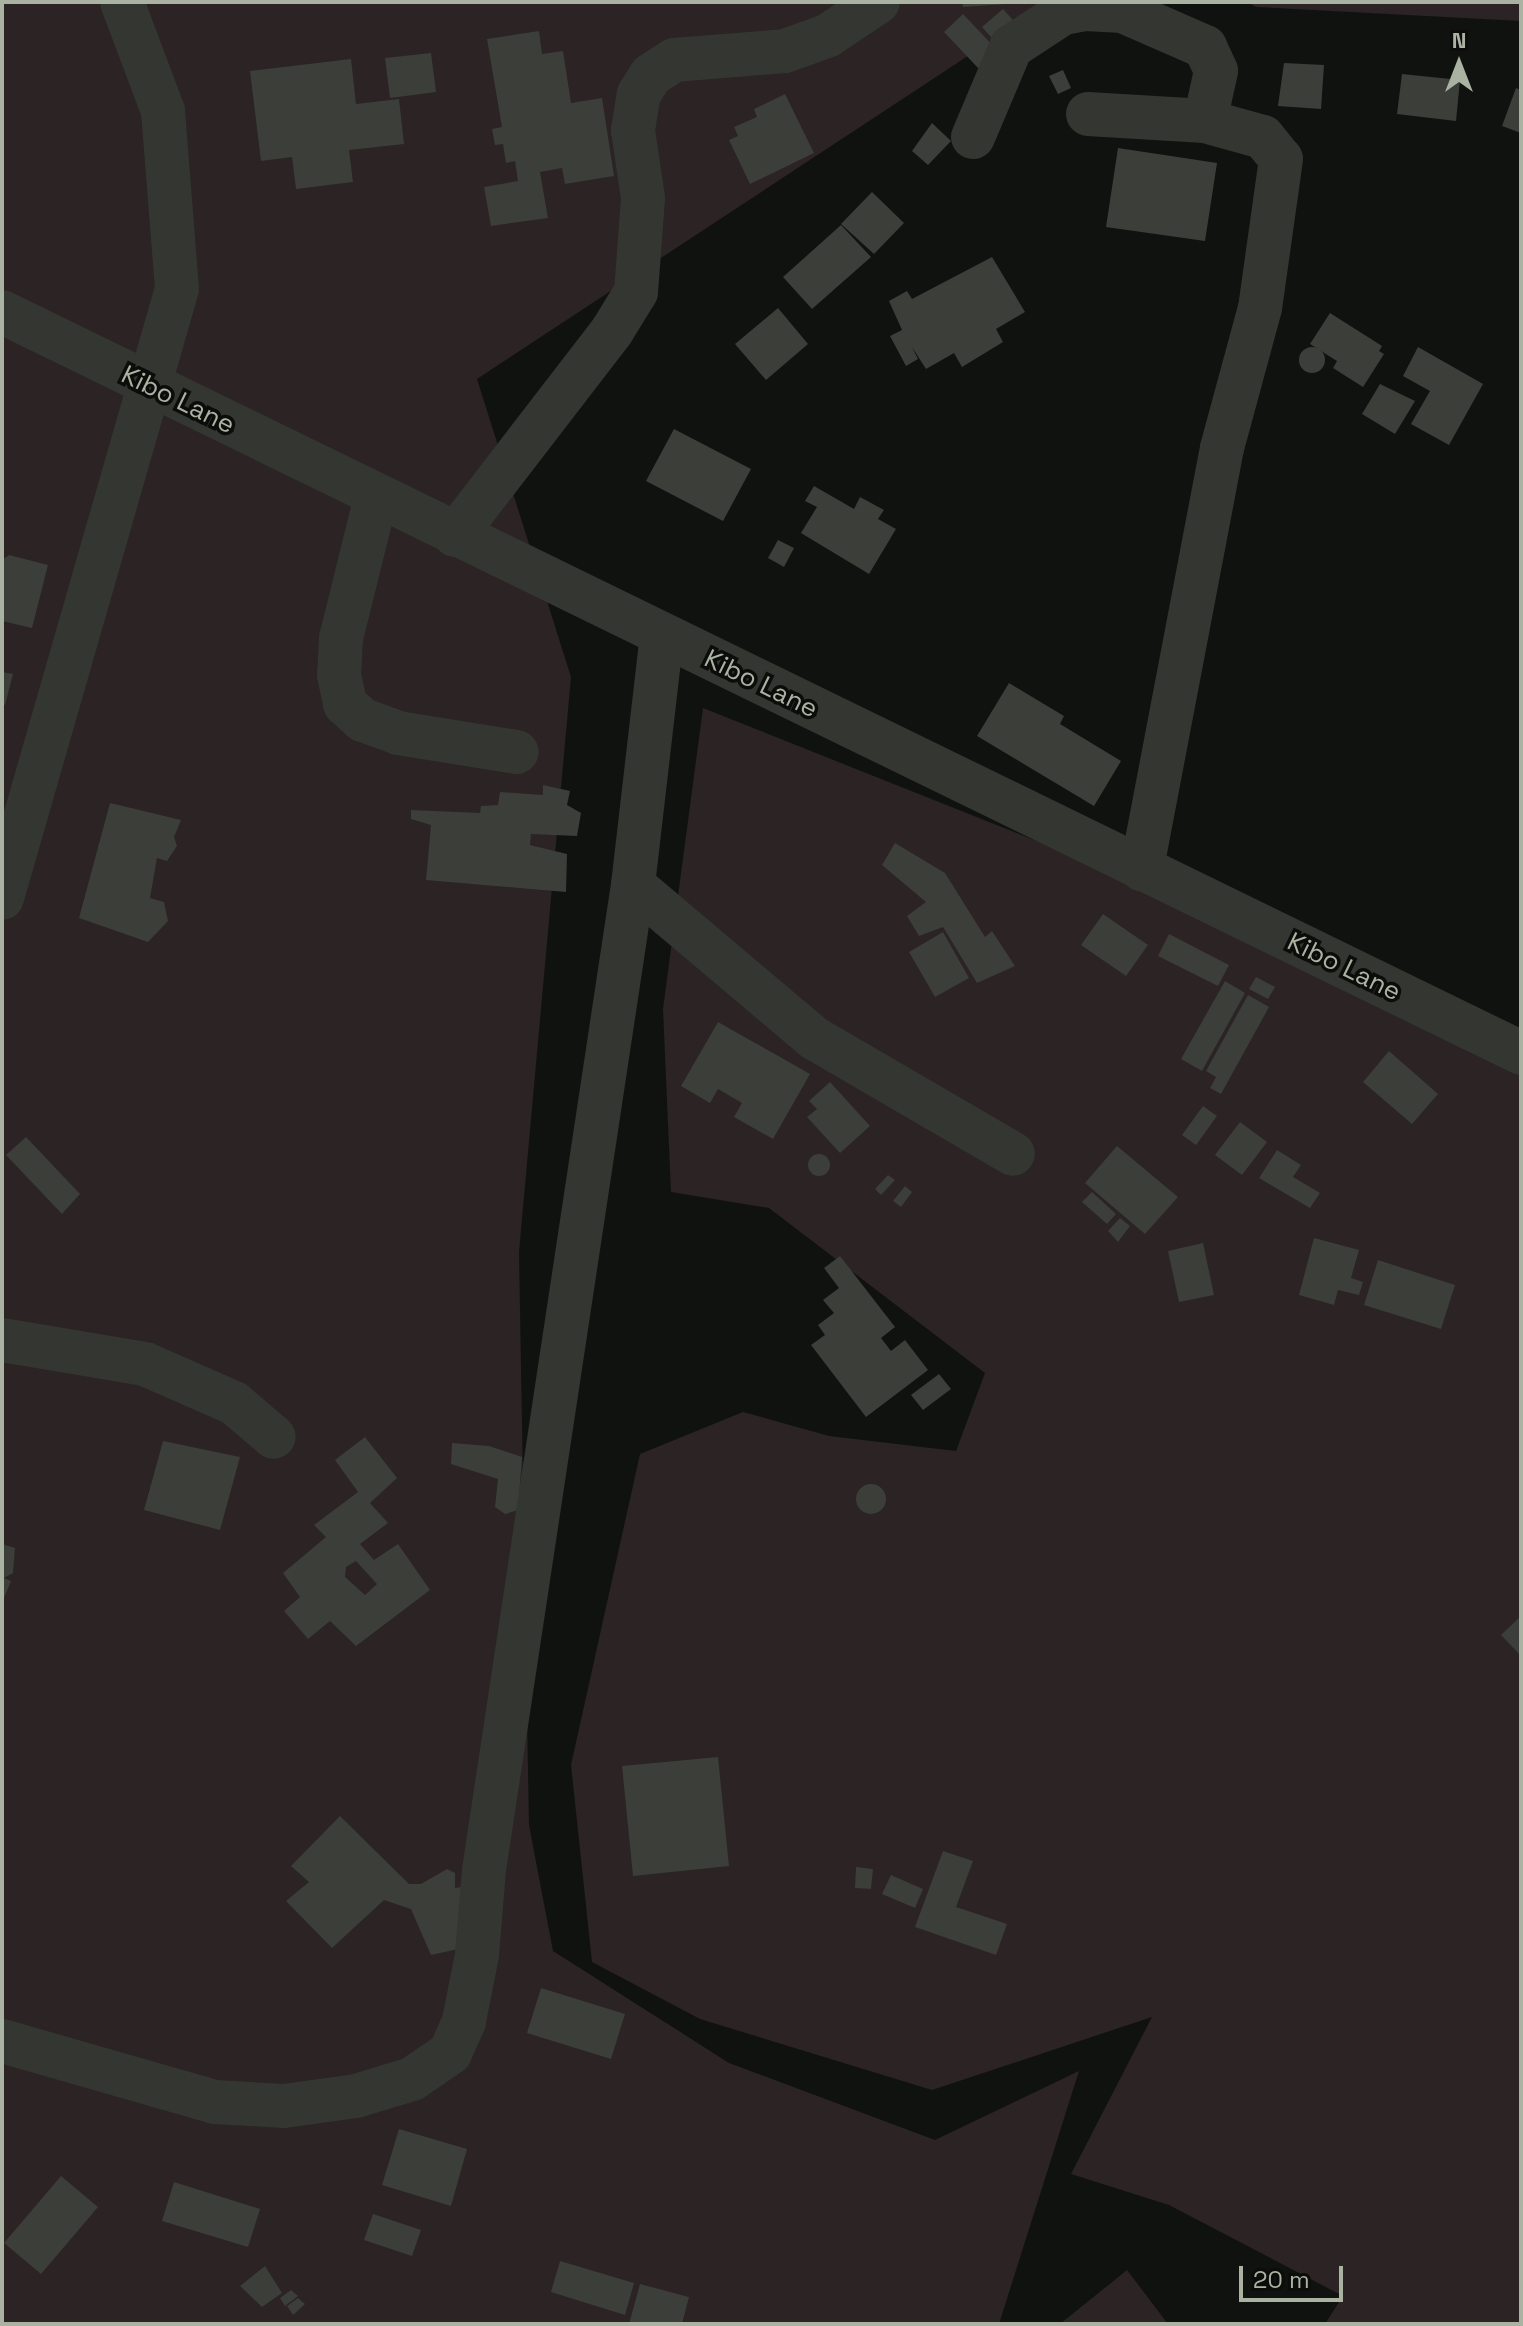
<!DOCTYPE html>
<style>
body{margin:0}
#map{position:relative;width:1523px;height:2326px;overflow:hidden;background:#101210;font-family:"Space Grotesk",sans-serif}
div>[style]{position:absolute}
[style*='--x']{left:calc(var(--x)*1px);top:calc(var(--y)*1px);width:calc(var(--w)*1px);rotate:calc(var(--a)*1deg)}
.green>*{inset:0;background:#2b2324}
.building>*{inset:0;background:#3c3e3a}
.round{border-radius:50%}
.minor>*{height:44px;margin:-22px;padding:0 22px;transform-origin:22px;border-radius:22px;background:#333631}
span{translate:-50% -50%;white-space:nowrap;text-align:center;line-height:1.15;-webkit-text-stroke:7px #0c0c0b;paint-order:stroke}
.street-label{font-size:26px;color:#aab2a2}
.frame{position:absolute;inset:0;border:4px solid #aab2a2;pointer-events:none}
.north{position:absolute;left:1419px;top:24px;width:80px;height:80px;-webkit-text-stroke:6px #0c0c0b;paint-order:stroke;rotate:0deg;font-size:22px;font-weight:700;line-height:32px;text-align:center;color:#aab2a2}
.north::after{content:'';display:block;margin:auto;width:28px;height:36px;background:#aab2a2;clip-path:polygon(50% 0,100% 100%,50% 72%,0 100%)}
.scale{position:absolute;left:1239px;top:2266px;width:104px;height:36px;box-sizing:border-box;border:4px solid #aab2a2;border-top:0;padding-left:10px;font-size:24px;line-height:28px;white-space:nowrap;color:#aab2a2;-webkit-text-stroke:6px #0c0c0b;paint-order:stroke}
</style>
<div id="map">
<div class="green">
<div style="clip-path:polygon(2px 2px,1050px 2px,477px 379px,571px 677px,519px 1252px,529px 1825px,553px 1951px,729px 2063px,935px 2140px,1079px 2071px,999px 2324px,2px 2324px)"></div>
<div style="clip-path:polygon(1247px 2px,1521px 2px,1521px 21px,1256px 7px)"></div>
<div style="clip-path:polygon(703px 708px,1521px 1034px,1521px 2324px,1325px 2324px,1343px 2296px,1169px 2205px,1071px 2174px,1152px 2017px,932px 2090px,700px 2019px,592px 1962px,571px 1765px,640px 1454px,743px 1412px,829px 1436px,956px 1451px,985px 1373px,769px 1208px,671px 1192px,663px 1009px)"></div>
<div style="clip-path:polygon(1127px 2270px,1168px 2324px,1060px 2324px)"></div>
</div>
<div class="building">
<div style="clip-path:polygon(962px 2px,1006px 2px,1006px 4px,963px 7px)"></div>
<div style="clip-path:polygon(1003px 9px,1021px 29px,1000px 47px,982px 27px)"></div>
<div style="clip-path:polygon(963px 14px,998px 51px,979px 69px,944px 32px)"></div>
<div style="clip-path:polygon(539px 31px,542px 54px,563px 51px,571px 103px,602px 98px,614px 176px,565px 184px,562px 168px,540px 172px,548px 218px,491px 226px,484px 187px,518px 181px,515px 161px,506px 163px,503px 144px,495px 145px,492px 129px,502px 127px,487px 39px)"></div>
<div style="clip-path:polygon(431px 53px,436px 92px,390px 98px,385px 58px)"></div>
<div style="clip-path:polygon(351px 59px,356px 104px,399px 99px,404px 144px,349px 150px,353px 182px,296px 189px,292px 157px,261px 161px,250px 71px)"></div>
<div style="clip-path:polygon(1284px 63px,1324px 65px,1321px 109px,1278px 106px)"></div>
<div style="clip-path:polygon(1063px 70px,1071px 88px,1058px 94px,1049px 76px)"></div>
<div style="clip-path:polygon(1402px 74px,1460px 80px,1456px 121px,1397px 114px)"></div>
<div style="clip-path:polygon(1516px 88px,1521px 90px,1521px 133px,1502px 126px)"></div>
<div style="clip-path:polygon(785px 94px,814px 153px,750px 184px,729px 140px,738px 136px,734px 127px,757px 117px,754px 109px)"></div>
<div style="clip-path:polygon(932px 123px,951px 141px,928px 165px,912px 151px)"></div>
<div style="clip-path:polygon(1118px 148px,1217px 163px,1205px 241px,1106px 227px)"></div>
<div style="clip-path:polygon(872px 192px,904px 223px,874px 254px,841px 224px)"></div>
<div style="clip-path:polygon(841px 225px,871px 257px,812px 309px,783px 277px)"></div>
<div style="clip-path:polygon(992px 257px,1025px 312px,996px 329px,1003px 342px,962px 367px,954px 353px,926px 369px,912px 347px,918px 359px,906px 366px,890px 336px,902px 330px,889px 301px,907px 291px,912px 299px)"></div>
<div style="clip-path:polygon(778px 308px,808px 344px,766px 380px,735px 344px)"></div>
<div style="clip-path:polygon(1330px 313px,1382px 346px,1379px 351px,1384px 354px,1363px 387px,1333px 368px,1337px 361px,1310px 344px)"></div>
<div class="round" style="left:1299px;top:347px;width:26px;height:26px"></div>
<div style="clip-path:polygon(1418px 347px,1483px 384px,1449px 445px,1411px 424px,1430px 391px,1403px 376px)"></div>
<div style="clip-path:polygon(1380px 384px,1415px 401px,1395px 434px,1362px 414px)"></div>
<div style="clip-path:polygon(674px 429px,751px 469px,723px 521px,646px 481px)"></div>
<div style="clip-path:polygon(814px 486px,854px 509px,860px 497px,884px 510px,878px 519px,896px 529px,869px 574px,801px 533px,817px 507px,805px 501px)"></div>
<div style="clip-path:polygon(778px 540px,794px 548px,784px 567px,768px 558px)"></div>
<div style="clip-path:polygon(9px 555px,48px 565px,32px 628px,2px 621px,2px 560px)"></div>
<div style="clip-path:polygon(2px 672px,13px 674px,5px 705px,2px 704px)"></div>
<div style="clip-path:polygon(1009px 683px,1064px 716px,1060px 724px,1121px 761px,1094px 806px,977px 736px)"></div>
<div style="clip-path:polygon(543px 785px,570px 791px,567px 805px,581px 813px,577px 836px,531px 834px,530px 845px,567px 854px,566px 892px,426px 880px,431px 825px,411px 819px,411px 810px,480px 813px,481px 806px,498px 805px,500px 792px,543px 795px)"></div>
<div style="clip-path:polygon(110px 803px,181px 820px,174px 837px,177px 846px,167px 861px,157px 858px,150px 898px,164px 902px,168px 921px,148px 942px,79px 918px)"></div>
<div style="clip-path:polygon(895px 843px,945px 873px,985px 937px,992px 931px,1015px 966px,977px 983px,943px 927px,919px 936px,907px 916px,926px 902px,882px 865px)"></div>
<div style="clip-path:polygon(1103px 914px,1148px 945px,1126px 976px,1081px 945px)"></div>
<div style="clip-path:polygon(943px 932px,969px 978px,935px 997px,909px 952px)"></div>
<div style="clip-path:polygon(1169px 934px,1229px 965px,1218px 986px,1158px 956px)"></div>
<div style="clip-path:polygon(1256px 977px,1275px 987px,1268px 999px,1249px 989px)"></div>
<div style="clip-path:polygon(1225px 981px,1245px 993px,1202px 1071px,1181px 1059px)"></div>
<div style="clip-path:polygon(1248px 995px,1269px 1007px,1221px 1094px,1210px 1088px,1216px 1077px,1206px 1071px)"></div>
<div style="clip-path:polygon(718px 1022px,810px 1074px,773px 1139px,734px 1117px,742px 1103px,718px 1089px,710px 1103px,681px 1086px)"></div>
<div style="clip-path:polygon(1389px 1051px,1438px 1094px,1412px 1124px,1363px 1082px)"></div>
<div style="clip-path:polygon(830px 1082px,870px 1126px,840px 1153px,807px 1117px,817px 1109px,809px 1101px)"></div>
<div style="clip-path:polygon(1203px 1106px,1217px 1116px,1196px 1145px,1182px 1135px)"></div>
<div style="clip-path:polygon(1240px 1122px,1267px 1142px,1242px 1175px,1215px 1155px)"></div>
<div style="clip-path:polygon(26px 1137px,80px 1194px,62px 1214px,6px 1155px)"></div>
<div style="clip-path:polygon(1117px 1146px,1178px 1197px,1145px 1234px,1085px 1183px)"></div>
<div style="clip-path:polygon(1277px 1150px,1301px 1165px,1293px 1177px,1320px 1193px,1310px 1208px,1259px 1178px)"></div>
<div class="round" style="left:808px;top:1154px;width:22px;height:22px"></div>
<div style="clip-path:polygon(888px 1175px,895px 1180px,881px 1195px,875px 1189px)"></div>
<div style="clip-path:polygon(905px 1186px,912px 1192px,901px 1207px,893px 1201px)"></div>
<div style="clip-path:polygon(1092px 1192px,1116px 1214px,1107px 1224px,1082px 1202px)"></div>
<div style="clip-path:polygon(1120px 1218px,1130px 1226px,1118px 1242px,1108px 1231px)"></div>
<div style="clip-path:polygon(1314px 1238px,1359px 1250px,1351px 1278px,1363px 1282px,1359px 1295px,1338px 1290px,1334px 1305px,1299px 1295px)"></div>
<div style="clip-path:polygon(1203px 1243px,1214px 1295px,1179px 1302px,1168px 1251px)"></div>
<div style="clip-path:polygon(840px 1256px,895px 1327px,881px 1338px,891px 1351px,905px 1340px,928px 1370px,866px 1417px,811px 1345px,825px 1335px,818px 1325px,834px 1313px,823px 1300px,839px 1288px,824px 1268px)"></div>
<div style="clip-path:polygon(1378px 1260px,1455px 1285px,1441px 1329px,1364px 1305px)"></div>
<div style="clip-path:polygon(939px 1374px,951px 1389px,923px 1410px,911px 1395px)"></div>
<div style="clip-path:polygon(evenodd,365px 1437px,397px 1478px,370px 1503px,388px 1523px,360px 1544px,374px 1560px,398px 1544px,430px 1590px,356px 1646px,330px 1621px,308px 1639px,284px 1611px,300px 1597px,283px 1573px,326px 1537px,314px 1525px,358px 1492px,335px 1460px,365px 1437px,356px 1561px,377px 1584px,365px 1595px,345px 1577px,346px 1567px,356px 1561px)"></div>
<div style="clip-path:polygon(163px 1441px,240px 1457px,220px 1530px,144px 1510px)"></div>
<div style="clip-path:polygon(452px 1443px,489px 1446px,522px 1457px,518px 1510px,505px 1514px,495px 1507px,498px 1479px,451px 1464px)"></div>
<div class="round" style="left:856px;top:1484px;width:30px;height:30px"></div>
<div style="clip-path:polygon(2px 1544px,15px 1548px,13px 1573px,4px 1578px,11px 1581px,2px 1603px)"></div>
<div style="clip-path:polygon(1521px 1616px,1521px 1656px,1501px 1635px)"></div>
<div style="clip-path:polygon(718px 1757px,729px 1866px,633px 1876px,622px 1766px)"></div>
<div style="clip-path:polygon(340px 1816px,409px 1884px,421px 1884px,447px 1869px,455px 1873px,455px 1888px,462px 1887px,477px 1945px,431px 1955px,411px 1909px,384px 1900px,332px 1948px,286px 1901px,309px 1882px,291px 1866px)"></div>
<div style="clip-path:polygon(943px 1851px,973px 1861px,956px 1907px,1007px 1924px,996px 1955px,915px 1927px)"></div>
<div style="clip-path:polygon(856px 1867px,873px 1869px,871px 1889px,855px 1888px)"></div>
<div style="clip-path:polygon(891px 1875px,923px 1889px,915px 1908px,882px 1894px)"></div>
<div style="clip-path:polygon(541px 1988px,625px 2014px,611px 2059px,527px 2033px)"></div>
<div style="clip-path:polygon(399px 2129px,467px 2149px,451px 2206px,382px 2185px)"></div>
<div style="clip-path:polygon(61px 2176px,98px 2207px,41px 2274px,4px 2243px)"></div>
<div style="clip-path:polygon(174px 2182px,260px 2209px,248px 2247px,162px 2221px)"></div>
<div style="clip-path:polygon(373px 2214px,421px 2230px,412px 2256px,364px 2240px)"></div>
<div style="clip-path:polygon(560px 2261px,634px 2283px,625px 2315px,551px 2292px)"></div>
<div style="clip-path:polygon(265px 2266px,282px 2293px,262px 2307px,240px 2286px)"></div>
<div style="clip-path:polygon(640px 2284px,689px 2297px,682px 2324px,629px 2324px)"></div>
<div style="clip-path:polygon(291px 2290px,298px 2296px,285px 2306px,280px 2298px)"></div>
<div style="clip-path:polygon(298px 2298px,305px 2304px,293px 2315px,287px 2306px)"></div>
</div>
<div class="minor">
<div style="--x:1088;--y:114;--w:117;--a:3.4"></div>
<div style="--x:1205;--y:121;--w:60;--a:15.4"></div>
<div style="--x:1263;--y:137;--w:28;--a:51"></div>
<div style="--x:1281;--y:159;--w:150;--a:98"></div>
<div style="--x:1260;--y:308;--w:145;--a:105.2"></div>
<div style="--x:1222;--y:448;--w:429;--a:100.8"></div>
<div style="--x:973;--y:137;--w:98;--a:-67.1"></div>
<div style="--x:1011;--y:47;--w:62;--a:-33.2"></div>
<div style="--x:1063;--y:13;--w:22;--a:-10"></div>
<div style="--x:1085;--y:9;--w:38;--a:3"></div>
<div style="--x:1123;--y:11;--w:90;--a:23.7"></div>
<div style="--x:1205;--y:47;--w:26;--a:65"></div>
<div style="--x:1216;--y:71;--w:51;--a:102.4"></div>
<div style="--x:2;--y:312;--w:1690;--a:26"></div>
<div style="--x:376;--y:497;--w:145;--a:103.9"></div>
<div style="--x:341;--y:638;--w:37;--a:93"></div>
<div style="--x:339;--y:675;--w:30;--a:78"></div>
<div style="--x:345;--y:704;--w:24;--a:42"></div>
<div style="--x:363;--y:720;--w:37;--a:20"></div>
<div style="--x:398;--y:733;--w:120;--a:9.1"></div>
<div style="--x:455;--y:535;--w:257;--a:-52.4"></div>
<div style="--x:612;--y:331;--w:46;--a:-58.4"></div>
<div style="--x:636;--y:292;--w:94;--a:-85.7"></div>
<div style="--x:643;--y:198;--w:69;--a:-98.4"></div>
<div style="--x:633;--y:130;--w:36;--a:-81"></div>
<div style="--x:639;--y:94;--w:22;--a:-58"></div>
<div style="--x:651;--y:75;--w:27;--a:-33"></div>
<div style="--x:674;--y:60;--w:111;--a:-4.6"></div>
<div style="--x:785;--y:51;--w:45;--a:-19.7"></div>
<div style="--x:827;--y:36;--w:61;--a:-33.7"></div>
<div style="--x:633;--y:885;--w:237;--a:40.2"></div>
<div style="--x:814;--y:1038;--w:230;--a:30.2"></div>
<div style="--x:2;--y:898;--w:634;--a:-73.97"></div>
<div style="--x:177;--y:289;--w:179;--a:-94.5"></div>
<div style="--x:163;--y:111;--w:116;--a:-110.6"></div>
<div style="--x:2;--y:1340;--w:145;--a:9.5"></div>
<div style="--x:145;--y:1364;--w:97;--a:23.7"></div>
<div style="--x:234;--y:1403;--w:52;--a:40.4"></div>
<div style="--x:2;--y:2041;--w:222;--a:16"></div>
<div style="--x:215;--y:2102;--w:69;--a:3.3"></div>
<div style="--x:284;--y:2106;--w:73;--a:-7.9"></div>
<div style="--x:356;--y:2096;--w:59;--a:-16.9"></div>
<div style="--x:412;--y:2079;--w:46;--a:-34.4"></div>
<div style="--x:450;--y:2053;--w:35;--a:-66"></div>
<div style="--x:464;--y:2021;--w:67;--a:-78.9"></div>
<div style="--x:477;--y:1955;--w:85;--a:-85.3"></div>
<div style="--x:484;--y:1870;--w:996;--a:-81.4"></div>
<div style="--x:633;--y:885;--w:251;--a:-83.4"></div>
</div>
<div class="street-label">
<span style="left:178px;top:400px;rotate:26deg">Kibo Lane</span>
<span style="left:761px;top:684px;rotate:26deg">Kibo Lane</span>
<span style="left:1344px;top:967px;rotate:26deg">Kibo Lane</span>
</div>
<div class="frame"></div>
<div class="north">N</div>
<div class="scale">20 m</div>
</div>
